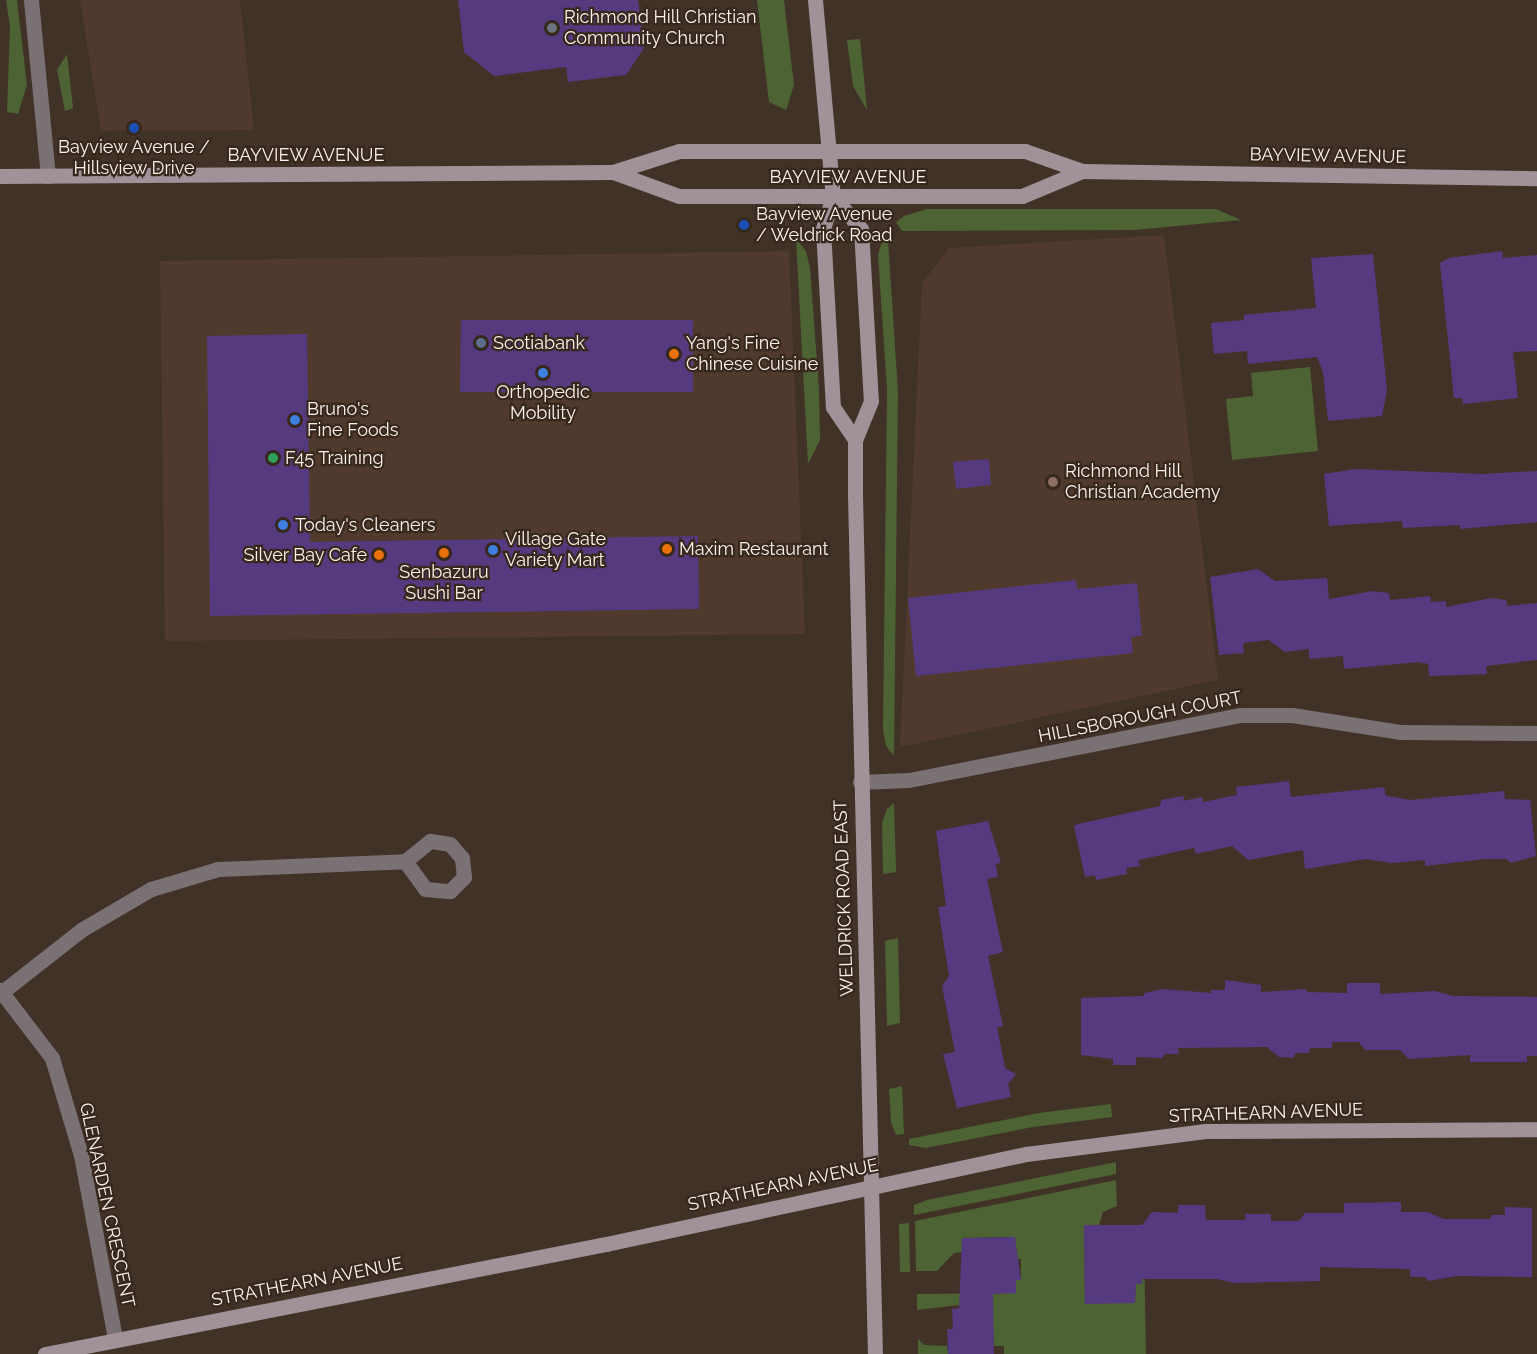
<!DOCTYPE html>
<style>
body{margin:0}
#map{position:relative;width:1537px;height:1354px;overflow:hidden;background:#413228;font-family:Raleway,sans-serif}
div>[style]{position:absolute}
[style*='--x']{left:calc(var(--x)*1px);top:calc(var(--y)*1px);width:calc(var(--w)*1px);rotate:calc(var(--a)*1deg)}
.built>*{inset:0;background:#503a2d}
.green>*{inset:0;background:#4d6333}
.building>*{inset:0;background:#563a80}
.street>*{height:15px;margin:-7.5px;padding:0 7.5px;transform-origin:7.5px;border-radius:7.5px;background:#7a7175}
.secondary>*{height:15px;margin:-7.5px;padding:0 7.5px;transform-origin:7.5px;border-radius:7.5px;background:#a19299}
.dots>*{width:16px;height:16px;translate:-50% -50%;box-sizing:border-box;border:3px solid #37281e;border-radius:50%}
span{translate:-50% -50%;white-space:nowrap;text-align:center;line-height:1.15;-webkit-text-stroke:4.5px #37281e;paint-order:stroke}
.poi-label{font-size:18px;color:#fcf1eb}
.left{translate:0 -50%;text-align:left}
.right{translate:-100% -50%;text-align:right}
.street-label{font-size:18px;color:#fcf1eb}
</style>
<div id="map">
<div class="built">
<div style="clip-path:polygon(80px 0,240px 0,254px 130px,101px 131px)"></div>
<div style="clip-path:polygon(1164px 235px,1218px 680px,900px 747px,922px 283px,949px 248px)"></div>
<div style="clip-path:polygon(789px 251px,805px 634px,165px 641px,160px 261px)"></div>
</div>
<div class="green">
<div style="clip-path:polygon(6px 0,17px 0,27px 85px,18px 114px,7px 112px,10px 26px)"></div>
<div style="clip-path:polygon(757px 0,784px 0,794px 85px,786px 110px,769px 102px)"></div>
<div style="clip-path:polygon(860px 39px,867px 110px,853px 86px,847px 40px)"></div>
<div style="clip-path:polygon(67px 54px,73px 108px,65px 111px,57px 70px)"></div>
<div style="clip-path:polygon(927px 209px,1216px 209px,1241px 220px,1134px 230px,902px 231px,896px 222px,904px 216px)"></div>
<div style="clip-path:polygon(883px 238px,888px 240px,898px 392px,894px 756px,886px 746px,883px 730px,887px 389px,878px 255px)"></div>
<div style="clip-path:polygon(796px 239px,806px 251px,810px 268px,819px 389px,820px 440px,808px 464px)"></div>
<div style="clip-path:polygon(1310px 367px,1318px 451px,1232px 460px,1226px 399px,1253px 396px,1251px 373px)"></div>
<div style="clip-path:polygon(894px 803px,896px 872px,883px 874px,882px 823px,887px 809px)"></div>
<div style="clip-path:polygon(898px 938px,900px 1023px,887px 1026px,885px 941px)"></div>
<div style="clip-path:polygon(902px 1086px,904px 1134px,896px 1135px,891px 1122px,889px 1089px)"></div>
<div style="clip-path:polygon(1111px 1104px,1112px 1117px,1033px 1127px,926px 1148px,909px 1145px,909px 1139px,1039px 1113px)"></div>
<div style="clip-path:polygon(1116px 1162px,1116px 1174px,914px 1215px,914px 1205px,927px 1200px)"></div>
<div style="clip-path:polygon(1116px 1180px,1117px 1206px,1103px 1212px,1099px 1225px,1084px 1226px,1085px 1303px,1135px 1303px,1136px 1284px,1142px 1284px,1144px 1246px,1146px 1354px,1004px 1354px,1004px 1346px,994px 1346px,976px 1303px,917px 1310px,917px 1294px,1016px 1293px,1016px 1280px,1021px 1280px,1021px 1259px,1015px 1259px,1015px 1237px,962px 1238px,962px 1252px,954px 1253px,937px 1271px,916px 1271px,915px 1221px)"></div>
<div style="clip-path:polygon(909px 1223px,910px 1272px,900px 1272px,899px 1224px)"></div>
<div style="clip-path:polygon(918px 1339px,924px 1345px,947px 1346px,948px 1354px,918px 1354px)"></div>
</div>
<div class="building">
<div style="clip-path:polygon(458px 0,638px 0,644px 48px,626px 75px,568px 82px,566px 67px,494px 76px,464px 52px)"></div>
<div style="clip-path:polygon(1502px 251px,1503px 258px,1537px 255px,1537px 351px,1513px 352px,1518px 398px,1463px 404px,1462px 398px,1454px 398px,1440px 263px,1449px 258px)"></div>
<div style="clip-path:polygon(1373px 254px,1387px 390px,1382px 416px,1328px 421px,1323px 372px,1317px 357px,1248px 364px,1247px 351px,1214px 354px,1211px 323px,1244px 320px,1244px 315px,1316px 308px,1311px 258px)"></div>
<div style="clip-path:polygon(461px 320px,693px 320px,693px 392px,460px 392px)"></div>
<div style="clip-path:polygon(307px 334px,310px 542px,698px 536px,699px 609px,210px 616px,207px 336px)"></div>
<div style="clip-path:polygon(989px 459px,991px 485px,956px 489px,953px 462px)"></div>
<div style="clip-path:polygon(1356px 469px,1483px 474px,1537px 471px,1537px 522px,1460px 529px,1460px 525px,1403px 528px,1402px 521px,1329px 526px,1324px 474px)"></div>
<div style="clip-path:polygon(1258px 569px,1275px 581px,1327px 578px,1329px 599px,1373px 591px,1389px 593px,1390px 600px,1430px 596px,1431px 602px,1446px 601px,1446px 607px,1491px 598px,1506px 600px,1507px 606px,1537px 603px,1537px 660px,1486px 666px,1487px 674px,1429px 676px,1428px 664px,1419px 662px,1344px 669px,1343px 656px,1309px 659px,1309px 649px,1285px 652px,1269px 640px,1243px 643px,1244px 653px,1219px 655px,1210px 577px)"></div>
<div style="clip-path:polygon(1076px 580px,1077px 589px,1137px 583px,1142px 636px,1131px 637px,1133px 653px,916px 676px,908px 598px)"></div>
<div style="clip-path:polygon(1289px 781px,1291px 797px,1384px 787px,1386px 796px,1411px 800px,1504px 791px,1505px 799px,1530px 800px,1536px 856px,1511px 863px,1506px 859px,1485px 859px,1425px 866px,1425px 860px,1392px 863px,1366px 859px,1305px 869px,1303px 850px,1248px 860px,1232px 846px,1196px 854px,1194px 848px,1138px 860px,1140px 866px,1126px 868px,1127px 874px,1096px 880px,1095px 875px,1085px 877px,1074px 826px,1078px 824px,1160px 806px,1161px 800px,1184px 796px,1183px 801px,1202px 797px,1203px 802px,1237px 795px,1236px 787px)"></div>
<div style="clip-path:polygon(988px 821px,1001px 863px,996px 864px,998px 877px,987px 879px,1003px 952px,988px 956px,1003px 1026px,997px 1027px,1005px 1068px,1016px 1074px,1008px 1084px,1011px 1097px,957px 1108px,943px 1054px,955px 1052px,942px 986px,949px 976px,938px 907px,946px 906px,936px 831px)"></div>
<div style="clip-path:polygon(1225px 980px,1261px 985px,1261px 992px,1305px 989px,1308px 992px,1347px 993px,1347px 983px,1380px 983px,1380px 994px,1435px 991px,1453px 996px,1537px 997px,1537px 1056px,1527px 1056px,1527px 1062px,1470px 1062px,1470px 1055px,1409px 1059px,1400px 1050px,1365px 1050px,1359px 1042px,1332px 1042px,1332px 1048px,1310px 1048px,1309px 1053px,1296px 1053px,1293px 1058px,1279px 1057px,1267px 1047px,1178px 1048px,1179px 1054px,1165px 1054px,1162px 1058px,1136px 1057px,1136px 1065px,1113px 1065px,1113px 1059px,1081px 1055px,1081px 998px,1144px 996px,1144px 993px,1163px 989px,1211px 993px,1211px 990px,1225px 990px)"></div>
<div style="clip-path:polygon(1401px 1202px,1401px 1212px,1427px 1212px,1444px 1219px,1491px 1219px,1491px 1215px,1505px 1215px,1505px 1207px,1532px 1208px,1532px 1277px,1457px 1276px,1428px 1281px,1425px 1277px,1410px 1277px,1410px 1269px,1320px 1267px,1320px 1281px,1234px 1283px,1217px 1279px,1142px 1279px,1142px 1284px,1136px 1284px,1135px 1303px,1085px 1304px,1084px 1225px,1142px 1225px,1152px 1212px,1178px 1213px,1178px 1205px,1205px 1205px,1206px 1220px,1245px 1220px,1245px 1214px,1271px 1214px,1271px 1221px,1299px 1221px,1305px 1213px,1344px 1213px,1344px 1203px)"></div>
<div style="clip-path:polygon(1015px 1237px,1021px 1280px,1016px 1280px,1016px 1293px,993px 1294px,994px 1354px,948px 1354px,947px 1329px,953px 1329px,952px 1309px,959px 1308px,962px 1238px)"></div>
</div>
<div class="street">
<div style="--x:31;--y:0;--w:177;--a:84.5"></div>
<div style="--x:860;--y:782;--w:49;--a:-2.3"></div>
<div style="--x:909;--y:780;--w:338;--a:-11.1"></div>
<div style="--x:1241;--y:715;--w:51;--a:0"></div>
<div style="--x:1292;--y:715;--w:109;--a:8.9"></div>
<div style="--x:1400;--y:732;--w:137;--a:0.4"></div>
<div style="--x:0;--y:990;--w:86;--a:52.6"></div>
<div style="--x:52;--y:1058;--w:101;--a:73.4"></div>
<div style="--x:81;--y:1155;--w:187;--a:79.5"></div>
<div style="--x:2;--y:992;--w:100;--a:-38.1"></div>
<div style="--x:81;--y:930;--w:81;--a:-30.4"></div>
<div style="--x:151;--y:889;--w:70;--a:-16.6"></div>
<div style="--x:218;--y:869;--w:187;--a:-2.4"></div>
<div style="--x:405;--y:861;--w:34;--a:54"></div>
<div style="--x:425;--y:889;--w:25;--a:5"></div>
<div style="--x:450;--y:891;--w:20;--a:-45"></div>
<div style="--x:464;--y:877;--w:19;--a:-96"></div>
<div style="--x:462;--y:858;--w:18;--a:-131"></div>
<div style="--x:450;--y:844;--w:20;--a:-171"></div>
<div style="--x:430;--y:841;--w:32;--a:141"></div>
</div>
<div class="secondary">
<div style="--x:815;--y:0;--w:197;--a:84.8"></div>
<div style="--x:833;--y:196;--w:34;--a:107"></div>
<div style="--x:823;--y:229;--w:178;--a:86.8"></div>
<div style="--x:833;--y:407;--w:40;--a:56"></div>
<div style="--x:613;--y:172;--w:70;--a:20"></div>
<div style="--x:679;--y:196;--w:343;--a:0"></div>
<div style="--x:1022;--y:196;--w:65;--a:-22.6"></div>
<div style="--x:0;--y:176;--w:613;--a:-0.37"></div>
<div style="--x:613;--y:172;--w:69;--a:-17.7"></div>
<div style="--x:679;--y:151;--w:346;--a:0"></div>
<div style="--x:1025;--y:151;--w:60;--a:19.3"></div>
<div style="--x:1082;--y:171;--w:455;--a:0.9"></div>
<div style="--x:833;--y:196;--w:43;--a:49.7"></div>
<div style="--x:861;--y:229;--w:172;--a:86.7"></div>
<div style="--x:871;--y:401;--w:42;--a:112.3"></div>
<div style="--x:855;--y:440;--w:55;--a:90"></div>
<div style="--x:855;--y:495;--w:859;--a:88.67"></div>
<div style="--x:45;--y:1354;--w:572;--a:-11.09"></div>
<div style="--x:606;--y:1244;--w:430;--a:-12.1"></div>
<div style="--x:1026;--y:1154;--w:181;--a:-7.3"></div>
<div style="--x:1206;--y:1131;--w:331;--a:-0.3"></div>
</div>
<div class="dots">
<div style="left:552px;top:28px;background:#6b7280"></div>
<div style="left:134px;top:128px;background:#1a4fb4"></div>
<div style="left:744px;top:225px;background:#1a4fb4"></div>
<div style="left:481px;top:343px;background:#5c6f8a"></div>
<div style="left:674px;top:354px;background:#e8710a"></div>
<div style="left:543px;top:373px;background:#3f7fe0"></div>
<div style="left:295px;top:420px;background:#3f7fe0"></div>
<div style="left:273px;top:458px;background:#2e9e5b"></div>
<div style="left:1053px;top:482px;background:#8d6e63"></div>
<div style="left:283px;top:525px;background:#3f7fe0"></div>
<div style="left:667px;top:549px;background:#e8710a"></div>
<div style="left:493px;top:550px;background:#3f7fe0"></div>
<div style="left:444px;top:553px;background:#e8710a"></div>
<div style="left:379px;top:555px;background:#e8710a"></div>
</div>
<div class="poi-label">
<span class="left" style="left:564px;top:28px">Richmond Hill Christian<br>Community Church</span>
<span style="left:134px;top:158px">Bayview Avenue /<br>Hillsview Drive</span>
<span class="left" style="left:756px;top:225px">Bayview Avenue<br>/ Weldrick Road</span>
<span class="left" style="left:493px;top:343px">Scotiabank</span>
<span class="left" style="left:686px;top:354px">Yang's Fine<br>Chinese Cuisine</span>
<span style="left:543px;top:403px">Orthopedic<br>Mobility</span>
<span class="left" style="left:307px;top:420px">Bruno's<br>Fine Foods</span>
<span class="left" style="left:285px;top:458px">F45 Training</span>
<span class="left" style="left:1065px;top:482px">Richmond Hill<br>Christian Academy</span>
<span class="left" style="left:295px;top:525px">Today's Cleaners</span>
<span class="left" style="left:505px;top:550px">Village Gate<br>Variety Mart</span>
<span class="left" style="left:679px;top:549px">Maxim Restaurant</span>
<span class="right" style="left:367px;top:555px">Silver Bay Cafe</span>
<span style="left:444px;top:583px">Senbazuru<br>Sushi Bar</span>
</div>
<div class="street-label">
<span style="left:306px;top:155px">BAYVIEW AVENUE</span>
<span style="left:1328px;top:156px;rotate:1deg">BAYVIEW AVENUE</span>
<span style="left:848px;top:177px">BAYVIEW AVENUE</span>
<span style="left:1140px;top:717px;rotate:-11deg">HILLSBOROUGH COURT</span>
<span style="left:844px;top:898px;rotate:-92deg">WELDRICK ROAD EAST</span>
<span style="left:1266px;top:1113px;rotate:-2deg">STRATHEARN AVENUE</span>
<span style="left:783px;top:1185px;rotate:-12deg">STRATHEARN AVENUE</span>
<span style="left:107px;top:1205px;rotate:78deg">GLENARDEN CRESCENT</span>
<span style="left:307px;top:1282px;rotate:-11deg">STRATHEARN AVENUE</span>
</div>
</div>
